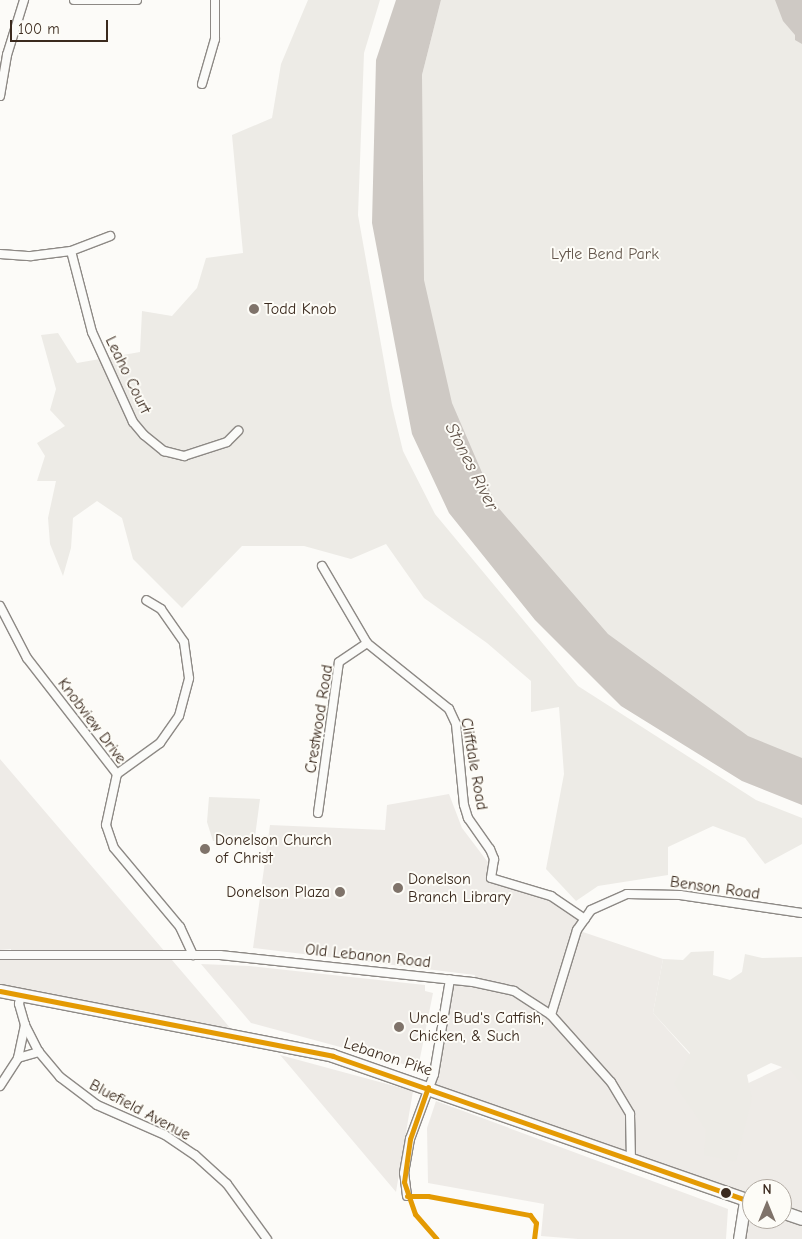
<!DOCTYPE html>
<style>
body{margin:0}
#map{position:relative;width:802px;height:1239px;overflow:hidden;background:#fcfbf8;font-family:"Comic Neue",sans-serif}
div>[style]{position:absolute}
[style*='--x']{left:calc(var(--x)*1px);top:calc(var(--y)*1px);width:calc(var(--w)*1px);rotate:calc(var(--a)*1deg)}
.built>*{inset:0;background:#eeebe7}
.green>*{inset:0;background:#edebe6}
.water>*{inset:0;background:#cec9c4}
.roads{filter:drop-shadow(1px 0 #8d8985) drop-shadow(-1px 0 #8d8985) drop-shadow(0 1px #8d8985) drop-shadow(0 -1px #8d8985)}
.street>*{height:8px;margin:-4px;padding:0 4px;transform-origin:4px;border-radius:4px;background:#fbfbf9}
.secondary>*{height:11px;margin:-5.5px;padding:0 5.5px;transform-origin:5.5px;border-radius:5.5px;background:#fbfbf9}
.primary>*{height:12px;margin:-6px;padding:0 6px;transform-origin:6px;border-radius:6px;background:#fbfbf9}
.bus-1>*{height:5px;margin:-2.5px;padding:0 2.5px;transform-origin:2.5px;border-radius:2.5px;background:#e49a03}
.dots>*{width:14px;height:14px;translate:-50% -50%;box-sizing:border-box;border:2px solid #fdfcf7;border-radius:50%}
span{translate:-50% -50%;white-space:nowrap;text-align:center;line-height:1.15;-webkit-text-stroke:4px #fdfcf7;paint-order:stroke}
.park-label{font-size:16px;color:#64574c}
.poi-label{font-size:16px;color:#3b2a1e}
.left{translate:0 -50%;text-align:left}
.right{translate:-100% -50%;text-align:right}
.street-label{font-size:16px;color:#3b2a1e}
.water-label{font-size:18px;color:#615349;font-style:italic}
.north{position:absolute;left:742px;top:1179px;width:50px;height:50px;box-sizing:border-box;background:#fdfcf7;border:1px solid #afa8a0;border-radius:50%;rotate:0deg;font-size:14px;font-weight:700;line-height:20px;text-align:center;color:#3b2a1e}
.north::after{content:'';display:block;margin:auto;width:18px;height:22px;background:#7f736a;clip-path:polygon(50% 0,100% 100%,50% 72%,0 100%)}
.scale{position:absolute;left:10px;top:20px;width:98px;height:22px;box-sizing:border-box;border:2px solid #3b2a1e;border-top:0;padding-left:6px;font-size:15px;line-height:18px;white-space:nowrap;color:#3b2a1e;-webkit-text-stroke:4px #fdfcf7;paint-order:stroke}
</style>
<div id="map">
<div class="built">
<div style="clip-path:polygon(0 759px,237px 1036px,0 991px,0 955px,11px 955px,11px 949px,0 950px)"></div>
<div style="clip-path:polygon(evenodd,449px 794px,462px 828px,490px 865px,491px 878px,533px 890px,585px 919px,577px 930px,663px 959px,653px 1013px,725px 1094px,791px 1063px,802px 1066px,802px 1239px,739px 1239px,745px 1200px,428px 1087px,450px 979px,473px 982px,475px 975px,253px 948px,270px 825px,385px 830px,387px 805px,449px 794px,752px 1189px,782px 1189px,782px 1219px,752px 1219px,752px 1189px)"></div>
<div style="clip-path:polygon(201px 964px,249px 966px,425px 985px,425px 991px,433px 993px,418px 1068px,251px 1023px)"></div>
<div style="clip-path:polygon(280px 1055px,413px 1091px,396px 1192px,287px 1063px)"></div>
<div style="clip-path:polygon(436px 1101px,728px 1209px,726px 1239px,578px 1239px,541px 1236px,544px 1204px,428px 1183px,427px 1128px)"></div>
</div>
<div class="green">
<div style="clip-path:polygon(308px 0,380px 0,364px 53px,358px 215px,392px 406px,403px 451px,435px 514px,578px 686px,756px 800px,802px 818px,802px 844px,765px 864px,745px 838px,713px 826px,668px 847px,668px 875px,598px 886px,576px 901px,546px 869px,564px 774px,559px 707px,531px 712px,531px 681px,487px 643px,424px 598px,386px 544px,351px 559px,304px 546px,242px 546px,182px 608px,133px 559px,122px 518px,97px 501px,73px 518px,71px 548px,63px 576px,50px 544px,48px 518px,56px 481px,37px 481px,45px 456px,37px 443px,65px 426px,50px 410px,56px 389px,41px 335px,58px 333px,77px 363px,140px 352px,142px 311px,172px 316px,197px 288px,206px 258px,243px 253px,232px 135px,272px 118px,281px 64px)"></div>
<div style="clip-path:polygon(441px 0,802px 0,802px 799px,492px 547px,406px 259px,422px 75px)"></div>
<div style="clip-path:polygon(209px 797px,260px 799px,254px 844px,213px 841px,207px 822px)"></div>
<div style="clip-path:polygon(714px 951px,713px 975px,730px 980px,742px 972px,745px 954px,762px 958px,802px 957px,802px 1085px,790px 1070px,771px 1063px,747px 1075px,752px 1099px,736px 1162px,704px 1155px,706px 1130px,674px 1084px,690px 1053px,653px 1013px,663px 959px,683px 960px,691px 952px)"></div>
</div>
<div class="water">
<div style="clip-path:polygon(396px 0,441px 0,422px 75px,424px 280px,452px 403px,496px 505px,608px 634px,748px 736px,802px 758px,802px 805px,742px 781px,621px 706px,535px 620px,449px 513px,412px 434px,372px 223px,376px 60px)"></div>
<div style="clip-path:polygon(775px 0,802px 0,802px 44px,795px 40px,795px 35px,783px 21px)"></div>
</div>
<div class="roads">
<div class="street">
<div style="--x:74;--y:0;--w:63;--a:0"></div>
<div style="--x:202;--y:84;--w:47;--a:-73.9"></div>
<div style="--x:215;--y:39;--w:39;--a:-90"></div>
<div style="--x:0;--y:96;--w:42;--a:-80.3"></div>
<div style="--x:7;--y:55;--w:58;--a:-72.8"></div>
<div style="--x:71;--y:251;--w:84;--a:75.5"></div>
<div style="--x:92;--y:332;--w:99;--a:65.5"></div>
<div style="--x:133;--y:422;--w:17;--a:50"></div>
<div style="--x:144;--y:435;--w:26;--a:39"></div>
<div style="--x:164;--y:451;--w:21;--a:14"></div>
<div style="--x:184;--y:456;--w:45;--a:-18"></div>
<div style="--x:227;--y:442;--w:16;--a:-45"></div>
<div style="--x:0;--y:254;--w:31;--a:4"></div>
<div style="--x:31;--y:256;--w:40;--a:-7.1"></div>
<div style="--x:71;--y:251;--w:42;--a:-21"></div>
<div style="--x:322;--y:566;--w:89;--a:59.7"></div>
<div style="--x:367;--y:643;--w:105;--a:38.8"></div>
<div style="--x:449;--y:709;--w:17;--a:65"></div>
<div style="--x:456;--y:724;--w:81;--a:84.4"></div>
<div style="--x:464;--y:805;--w:14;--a:73"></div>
<div style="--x:468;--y:818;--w:38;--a:55"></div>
<div style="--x:490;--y:849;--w:11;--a:68"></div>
<div style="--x:494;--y:859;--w:19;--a:99"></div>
<div style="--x:491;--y:878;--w:63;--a:16.7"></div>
<div style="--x:551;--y:896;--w:41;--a:34.1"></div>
<div style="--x:0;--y:606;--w:59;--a:62.6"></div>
<div style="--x:27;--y:658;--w:147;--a:52.2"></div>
<div style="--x:117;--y:774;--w:52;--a:102.2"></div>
<div style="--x:106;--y:825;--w:24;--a:71"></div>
<div style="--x:114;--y:848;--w:103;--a:50.1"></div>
<div style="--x:180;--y:927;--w:31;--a:65"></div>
<div style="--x:117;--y:774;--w:53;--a:-35.8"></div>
<div style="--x:160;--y:743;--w:33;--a:-55"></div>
<div style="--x:179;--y:716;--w:39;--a:-75"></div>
<div style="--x:189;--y:678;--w:36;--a:-98"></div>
<div style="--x:184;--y:642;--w:40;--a:-124.9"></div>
<div style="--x:161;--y:609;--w:17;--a:-149"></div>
<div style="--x:318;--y:813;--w:152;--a:-82.1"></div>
<div style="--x:339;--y:662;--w:34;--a:-34"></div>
<div style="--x:0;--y:955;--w:220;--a:0"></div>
<div style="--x:220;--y:955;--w:254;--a:6.1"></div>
<div style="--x:473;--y:982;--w:42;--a:12.4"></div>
<div style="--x:514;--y:991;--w:44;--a:33"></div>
<div style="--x:551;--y:1015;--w:90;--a:48.2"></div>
<div style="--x:611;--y:1082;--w:37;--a:59"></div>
<div style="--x:630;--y:1114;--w:47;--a:88.8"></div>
<div style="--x:21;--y:995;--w:9;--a:103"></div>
<div style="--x:19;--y:1004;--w:22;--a:74"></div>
<div style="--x:25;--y:1025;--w:30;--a:63"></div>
<div style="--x:39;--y:1052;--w:33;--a:50"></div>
<div style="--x:60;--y:1077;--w:46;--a:37.1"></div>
<div style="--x:97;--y:1105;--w:74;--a:23.8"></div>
<div style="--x:165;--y:1135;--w:36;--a:34"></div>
<div style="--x:195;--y:1155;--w:43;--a:42.2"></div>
<div style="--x:227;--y:1184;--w:68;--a:54"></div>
<div style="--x:551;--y:1015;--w:89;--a:-73"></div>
<div style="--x:577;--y:930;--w:24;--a:-55"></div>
<div style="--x:591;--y:910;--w:39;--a:-24"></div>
<div style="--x:627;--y:894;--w:53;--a:1.1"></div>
<div style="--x:680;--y:895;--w:123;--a:8.4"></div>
<div style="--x:18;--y:1058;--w:22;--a:-16"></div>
<div style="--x:0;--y:1086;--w:33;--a:-57"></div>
<div style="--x:18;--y:1058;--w:34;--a:-78"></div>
<div style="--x:407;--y:1196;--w:23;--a:-97"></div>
<div style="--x:404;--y:1173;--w:35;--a:-80"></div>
<div style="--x:410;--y:1139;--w:69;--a:-69.7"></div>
<div style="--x:434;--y:1074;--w:96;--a:-80.4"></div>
</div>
<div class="secondary">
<div style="--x:739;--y:1239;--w:39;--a:-81"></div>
</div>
<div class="primary">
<div style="--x:0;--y:991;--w:339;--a:11"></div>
<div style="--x:333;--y:1056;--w:444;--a:19.2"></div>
<div style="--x:782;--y:1212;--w:21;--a:19"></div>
</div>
</div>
<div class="bus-1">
<div style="--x:0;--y:991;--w:339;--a:11"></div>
<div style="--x:333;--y:1056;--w:444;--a:19.2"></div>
<div style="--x:428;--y:1087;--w:55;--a:109.1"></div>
<div style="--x:410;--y:1139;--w:43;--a:97.9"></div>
<div style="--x:404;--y:1182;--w:34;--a:71"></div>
<div style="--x:415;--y:1214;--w:33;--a:49"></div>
<div style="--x:407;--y:1196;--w:21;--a:0"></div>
<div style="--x:428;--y:1196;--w:104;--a:10.6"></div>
<div style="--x:530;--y:1215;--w:10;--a:53"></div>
<div style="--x:536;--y:1223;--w:16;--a:97"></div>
</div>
<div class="dots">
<div style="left:254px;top:309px;background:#7f736a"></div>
<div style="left:205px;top:849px;background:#7f736a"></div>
<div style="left:398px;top:888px;background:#7f736a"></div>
<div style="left:340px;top:892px;background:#7f736a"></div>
<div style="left:399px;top:1027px;background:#7f736a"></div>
<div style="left:726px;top:1193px;background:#3b2a1e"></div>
</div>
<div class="park-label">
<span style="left:605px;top:254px">Lytle Bend Park</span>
</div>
<div class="poi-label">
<span class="left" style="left:264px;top:309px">Todd Knob</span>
<span class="left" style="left:215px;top:849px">Donelson Church<br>of Christ</span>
<span class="left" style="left:408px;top:888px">Donelson<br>Branch Library</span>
<span class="right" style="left:330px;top:892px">Donelson Plaza</span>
<span class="left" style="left:409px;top:1027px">Uncle Bud's Catfish,<br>Chicken, &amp; Such</span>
</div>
<div class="street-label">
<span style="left:128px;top:375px;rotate:64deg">Leaho Court</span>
<span style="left:319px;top:719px;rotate:-81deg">Crestwood Road</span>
<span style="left:92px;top:721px;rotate:53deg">Knobview Drive</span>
<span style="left:474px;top:764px;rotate:80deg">Cliffdale Road</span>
<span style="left:715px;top:888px;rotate:8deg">Benson Road</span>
<span style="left:368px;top:956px;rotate:6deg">Old Lebanon Road</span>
<span style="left:388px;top:1057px;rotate:18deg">Lebanon Pike</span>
<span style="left:140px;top:1110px;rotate:28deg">Bluefield Avenue</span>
</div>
<div class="water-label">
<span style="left:471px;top:467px;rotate:63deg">Stones River</span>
</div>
<div class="north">N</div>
<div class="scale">100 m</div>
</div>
